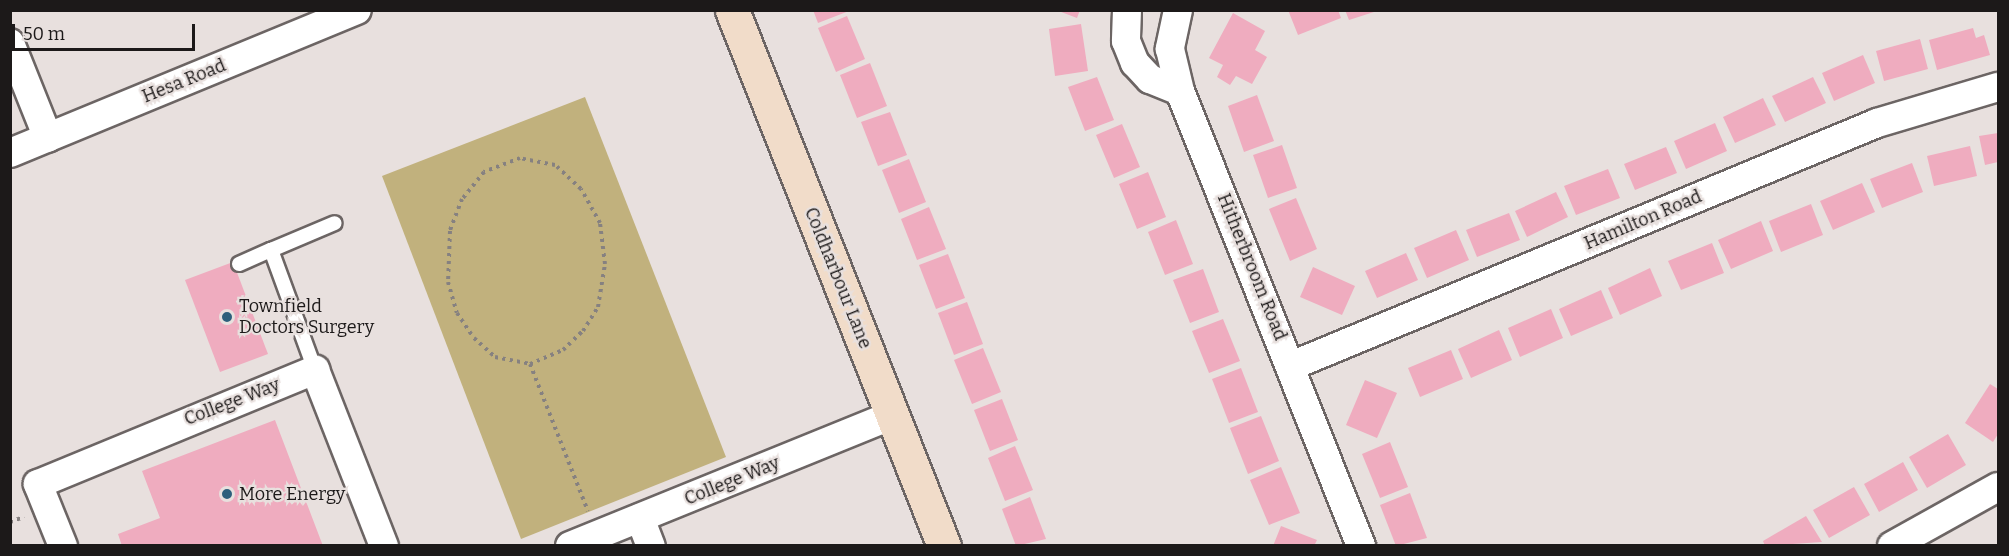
<!DOCTYPE html>
<style>
body{margin:0}
#map{position:relative;width:2009px;height:556px;overflow:hidden;background:#e8e0de;font-family:Bitter,serif}
div>[style]{position:absolute}
[style*='--x']{left:calc(var(--x)*1px);top:calc(var(--y)*1px);width:calc(var(--w)*1px);rotate:calc(var(--a)*1deg)}
.green>*{inset:0;background:#c1b17d}
.building>*{inset:0;background:#efacbf}
.path>*{height:4px;margin-top:-2px;transform-origin:0;background:repeating-linear-gradient(90deg,#868180 0 3px,transparent 0 7.5px)}
.roads{filter:drop-shadow(2px 0 #6c6564) drop-shadow(-2px 0 #6c6564) drop-shadow(0 2px #6c6564) drop-shadow(0 -2px #6c6564)}
.lane>*{height:14px;margin:-7px;padding:0 7px;transform-origin:7px;border-radius:7px;background:#fff}
.street>*{height:28px;margin:-14px;padding:0 14px;transform-origin:14px;border-radius:14px;background:#fff}
.secondary>*{height:33px;margin:-16.5px;padding:0 16.5px;transform-origin:16.5px;border-radius:16.5px;background:#f1dcc9}
.dots>*{width:16px;height:16px;translate:-50% -50%;box-sizing:border-box;border:3px solid #e8e0de;border-radius:50%}
span{translate:-50% -50%;white-space:nowrap;text-align:center;line-height:1.15;-webkit-text-stroke:4.5px #e8e0de;paint-order:stroke}
.street-label{font-size:18px;color:#1c1919}
.poi-label{font-size:18px;color:#1c1919}
.left{translate:0 -50%;text-align:left}
.frame{position:absolute;inset:0;border:12px solid #1c1919;pointer-events:none}
.scale{position:absolute;left:12px;top:24px;width:183px;height:27px;box-sizing:border-box;border:3px solid #1c1919;border-top:0;padding-left:8px;font-size:18px;line-height:21px;white-space:nowrap;color:#1c1919;-webkit-text-stroke:4px #e8e0de;paint-order:stroke}
</style>
<div id="map">
<div class="green">
<div style="clip-path:polygon(585px 97px,726px 457px,521px 539px,382px 176px)"></div>
</div>
<div class="building">
<div style="clip-path:polygon(813px 10px,849px 10px,849px 11px,818px 23px)"></div>
<div style="clip-path:polygon(1056px 10px,1080px 10px,1077px 18px)"></div>
<div style="clip-path:polygon(1288px 10px,1338px 10px,1341px 18px,1298px 35px)"></div>
<div style="clip-path:polygon(1345px 10px,1377px 10px,1377px 11px,1349px 20px)"></div>
<div style="clip-path:polygon(1233px 13px,1265px 31px,1255px 50px,1267px 57px,1252px 84px,1236px 76px,1230px 85px,1217px 77px,1223px 65px,1209px 58px)"></div>
<div style="clip-path:polygon(847px 16px,865px 59px,836px 72px,818px 28px)"></div>
<div style="clip-path:polygon(1081px 24px,1088px 71px,1055px 76px,1049px 29px)"></div>
<div style="clip-path:polygon(1973px 28px,1976px 38px,1984px 35px,1990px 55px,1937px 70px,1929px 40px)"></div>
<div style="clip-path:polygon(1920px 39px,1928px 69px,1884px 81px,1876px 51px)"></div>
<div style="clip-path:polygon(1863px 55px,1875px 83px,1834px 101px,1822px 73px)"></div>
<div style="clip-path:polygon(870px 63px,887px 106px,857px 118px,840px 75px)"></div>
<div style="clip-path:polygon(1097px 77px,1114px 120px,1085px 131px,1068px 87px)"></div>
<div style="clip-path:polygon(1813px 77px,1826px 103px,1785px 122px,1772px 96px)"></div>
<div style="clip-path:polygon(1257px 95px,1274px 141px,1244px 152px,1228px 106px)"></div>
<div style="clip-path:polygon(1763px 98px,1776px 125px,1735px 143px,1723px 117px)"></div>
<div style="clip-path:polygon(890px 112px,907px 155px,878px 166px,861px 122px)"></div>
<div style="clip-path:polygon(1715px 123px,1727px 151px,1686px 169px,1674px 141px)"></div>
<div style="clip-path:polygon(1122px 124px,1140px 167px,1114px 178px,1096px 135px)"></div>
<div style="clip-path:polygon(1998px 133px,1998px 162px,1985px 165px,1979px 136px)"></div>
<div style="clip-path:polygon(1282px 145px,1297px 188px,1268px 198px,1253px 155px)"></div>
<div style="clip-path:polygon(1970px 146px,1977px 176px,1934px 186px,1927px 156px)"></div>
<div style="clip-path:polygon(1666px 147px,1677px 173px,1635px 190px,1624px 164px)"></div>
<div style="clip-path:polygon(909px 159px,926px 202px,899px 213px,882px 170px)"></div>
<div style="clip-path:polygon(1912px 163px,1923px 192px,1882px 208px,1870px 179px)"></div>
<div style="clip-path:polygon(1608px 169px,1620px 198px,1576px 215px,1564px 186px)"></div>
<div style="clip-path:polygon(1148px 172px,1166px 217px,1137px 229px,1119px 184px)"></div>
<div style="clip-path:polygon(1862px 183px,1875px 212px,1833px 230px,1820px 201px)"></div>
<div style="clip-path:polygon(1556px 192px,1568px 217px,1527px 237px,1515px 211px)"></div>
<div style="clip-path:polygon(1296px 198px,1317px 249px,1290px 261px,1269px 209px)"></div>
<div style="clip-path:polygon(1811px 204px,1823px 235px,1781px 252px,1769px 221px)"></div>
<div style="clip-path:polygon(929px 207px,946px 249px,917px 260px,901px 219px)"></div>
<div style="clip-path:polygon(1509px 213px,1520px 240px,1477px 257px,1466px 230px)"></div>
<div style="clip-path:polygon(1176px 220px,1193px 264px,1165px 275px,1148px 232px)"></div>
<div style="clip-path:polygon(1761px 221px,1773px 251px,1731px 269px,1718px 240px)"></div>
<div style="clip-path:polygon(1456px 230px,1469px 260px,1427px 278px,1414px 248px)"></div>
<div style="clip-path:polygon(1712px 243px,1724px 273px,1681px 290px,1668px 261px)"></div>
<div style="clip-path:polygon(1406px 253px,1418px 280px,1377px 298px,1365px 271px)"></div>
<div style="clip-path:polygon(948px 254px,965px 298px,936px 309px,919px 265px)"></div>
<div style="clip-path:polygon(233px 262px,268px 354px,220px 372px,185px 280px)"></div>
<div style="clip-path:polygon(1313px 267px,1355px 286px,1342px 315px,1300px 297px)"></div>
<div style="clip-path:polygon(1650px 268px,1662px 296px,1620px 315px,1608px 288px)"></div>
<div style="clip-path:polygon(1203px 269px,1219px 312px,1190px 323px,1173px 280px)"></div>
<div style="clip-path:polygon(1601px 290px,1613px 318px,1571px 336px,1559px 309px)"></div>
<div style="clip-path:polygon(967px 302px,983px 344px,954px 355px,938px 313px)"></div>
<div style="clip-path:polygon(1551px 309px,1563px 338px,1520px 357px,1508px 328px)"></div>
<div style="clip-path:polygon(1223px 319px,1240px 361px,1209px 373px,1192px 331px)"></div>
<div style="clip-path:polygon(1499px 330px,1512px 360px,1471px 378px,1458px 349px)"></div>
<div style="clip-path:polygon(983px 348px,1001px 392px,972px 404px,954px 360px)"></div>
<div style="clip-path:polygon(1451px 350px,1463px 379px,1420px 397px,1408px 368px)"></div>
<div style="clip-path:polygon(1241px 368px,1258px 412px,1229px 423px,1212px 379px)"></div>
<div style="clip-path:polygon(1365px 380px,1397px 393px,1377px 438px,1346px 425px)"></div>
<div style="clip-path:polygon(1990px 384px,1998px 389px,1998px 434px,1993px 442px,1965px 423px)"></div>
<div style="clip-path:polygon(1002px 399px,1018px 440px,990px 451px,974px 410px)"></div>
<div style="clip-path:polygon(1261px 416px,1279px 461px,1248px 474px,1230px 428px)"></div>
<div style="clip-path:polygon(275px 420px,323px 546px,122px 546px,118px 534px,160px 518px,142px 471px)"></div>
<div style="clip-path:polygon(1948px 434px,1966px 465px,1927px 488px,1909px 457px)"></div>
<div style="clip-path:polygon(1390px 442px,1408px 487px,1380px 498px,1362px 454px)"></div>
<div style="clip-path:polygon(1015px 446px,1033px 490px,1005px 501px,988px 458px)"></div>
<div style="clip-path:polygon(1903px 462px,1918px 490px,1879px 512px,1864px 484px)"></div>
<div style="clip-path:polygon(1281px 467px,1300px 513px,1269px 525px,1250px 480px)"></div>
<div style="clip-path:polygon(1854px 487px,1870px 515px,1829px 538px,1813px 510px)"></div>
<div style="clip-path:polygon(1410px 493px,1427px 538px,1396px 546px,1380px 505px)"></div>
<div style="clip-path:polygon(1030px 497px,1046px 539px,1016px 546px,1002px 509px)"></div>
<div style="clip-path:polygon(1806px 516px,1822px 542px,1765px 546px,1763px 541px)"></div>
<div style="clip-path:polygon(1281px 526px,1317px 540px,1314px 546px,1273px 546px)"></div>
</div>
<div class="path">
<div style="--x:530;--y:364;--w:36;--a:-23"></div>
<div style="--x:563;--y:350;--w:28;--a:-44"></div>
<div style="--x:583;--y:331;--w:28;--a:-58"></div>
<div style="--x:598;--y:307;--w:44;--a:-80.8"></div>
<div style="--x:605;--y:264;--w:41;--a:-97"></div>
<div style="--x:600;--y:223;--w:39;--a:-119"></div>
<div style="--x:581;--y:189;--w:35;--a:-137"></div>
<div style="--x:555;--y:165;--w:36;--a:-169"></div>
<div style="--x:520;--y:158;--w:39;--a:159"></div>
<div style="--x:484;--y:172;--w:35;--a:129"></div>
<div style="--x:462;--y:199;--w:34;--a:111"></div>
<div style="--x:450;--y:231;--w:51;--a:92.2"></div>
<div style="--x:448;--y:282;--w:32;--a:74"></div>
<div style="--x:457;--y:313;--w:30;--a:56"></div>
<div style="--x:474;--y:338;--w:28;--a:42"></div>
<div style="--x:495;--y:357;--w:36;--a:11"></div>
<div style="--x:530;--y:364;--w:158;--a:68.5"></div>
<div style="--x:10;--y:522;--w:15;--a:-20"></div>
</div>
<div class="roads">
<div class="lane">
<div style="--x:239;--y:264;--w:35;--a:-24"></div>
<div style="--x:315;--y:370;--w:128;--a:-110.1"></div>
<div style="--x:271;--y:250;--w:69;--a:-22.9"></div>
</div>
<div class="street">
<div style="--x:1127;--y:10;--w:31;--a:92"></div>
<div style="--x:1126;--y:41;--w:24;--a:68"></div>
<div style="--x:1135;--y:63;--w:22;--a:47"></div>
<div style="--x:1150;--y:79;--w:32;--a:22"></div>
<div style="--x:1180;--y:91;--w:490;--a:68.3"></div>
<div style="--x:1178;--y:10;--w:40;--a:102"></div>
<div style="--x:1170;--y:49;--w:43;--a:76.6"></div>
<div style="--x:10;--y:43;--w:102;--a:68.2"></div>
<div style="--x:10;--y:153;--w:375;--a:-22.4"></div>
<div style="--x:1291;--y:366;--w:634;--a:-22.52"></div>
<div style="--x:1877;--y:123;--w:126;--a:-16.6"></div>
<div style="--x:640;--y:518;--w:30;--a:69"></div>
<div style="--x:63;--y:546;--w:67;--a:-112"></div>
<div style="--x:38;--y:484;--w:300;--a:-22.4"></div>
<div style="--x:315;--y:370;--w:189;--a:68.6"></div>
<div style="--x:570;--y:546;--w:349;--a:-22.1"></div>
<div style="--x:1892;--y:546;--w:121;--a:-29.1"></div>
</div>
<div class="secondary">
<div style="--x:732;--y:10;--w:576;--a:68.42"></div>
</div>
</div>
<div class="dots">
<div style="left:227px;top:317px;background:#2c5f7c"></div>
<div style="left:227px;top:494px;background:#2c5f7c"></div>
</div>
<div class="street-label">
<span style="left:184px;top:81px;rotate:-22deg">Hesa Road</span>
<span style="left:1643px;top:220px;rotate:-23deg">Hamilton Road</span>
<span style="left:1252px;top:267px;rotate:68deg">Hitherbroom Road</span>
<span style="left:838px;top:278px;rotate:68deg">Coldharbour Lane</span>
<span style="left:232px;top:402px;rotate:-21deg">College Way</span>
<span style="left:732px;top:481px;rotate:-22deg">College Way</span>
</div>
<div class="poi-label">
<span class="left" style="left:239px;top:317px">Townfield<br>Doctors Surgery</span>
<span class="left" style="left:239px;top:494px">More Energy</span>
</div>
<div class="frame"></div>
<div class="scale">50 m</div>
</div>
